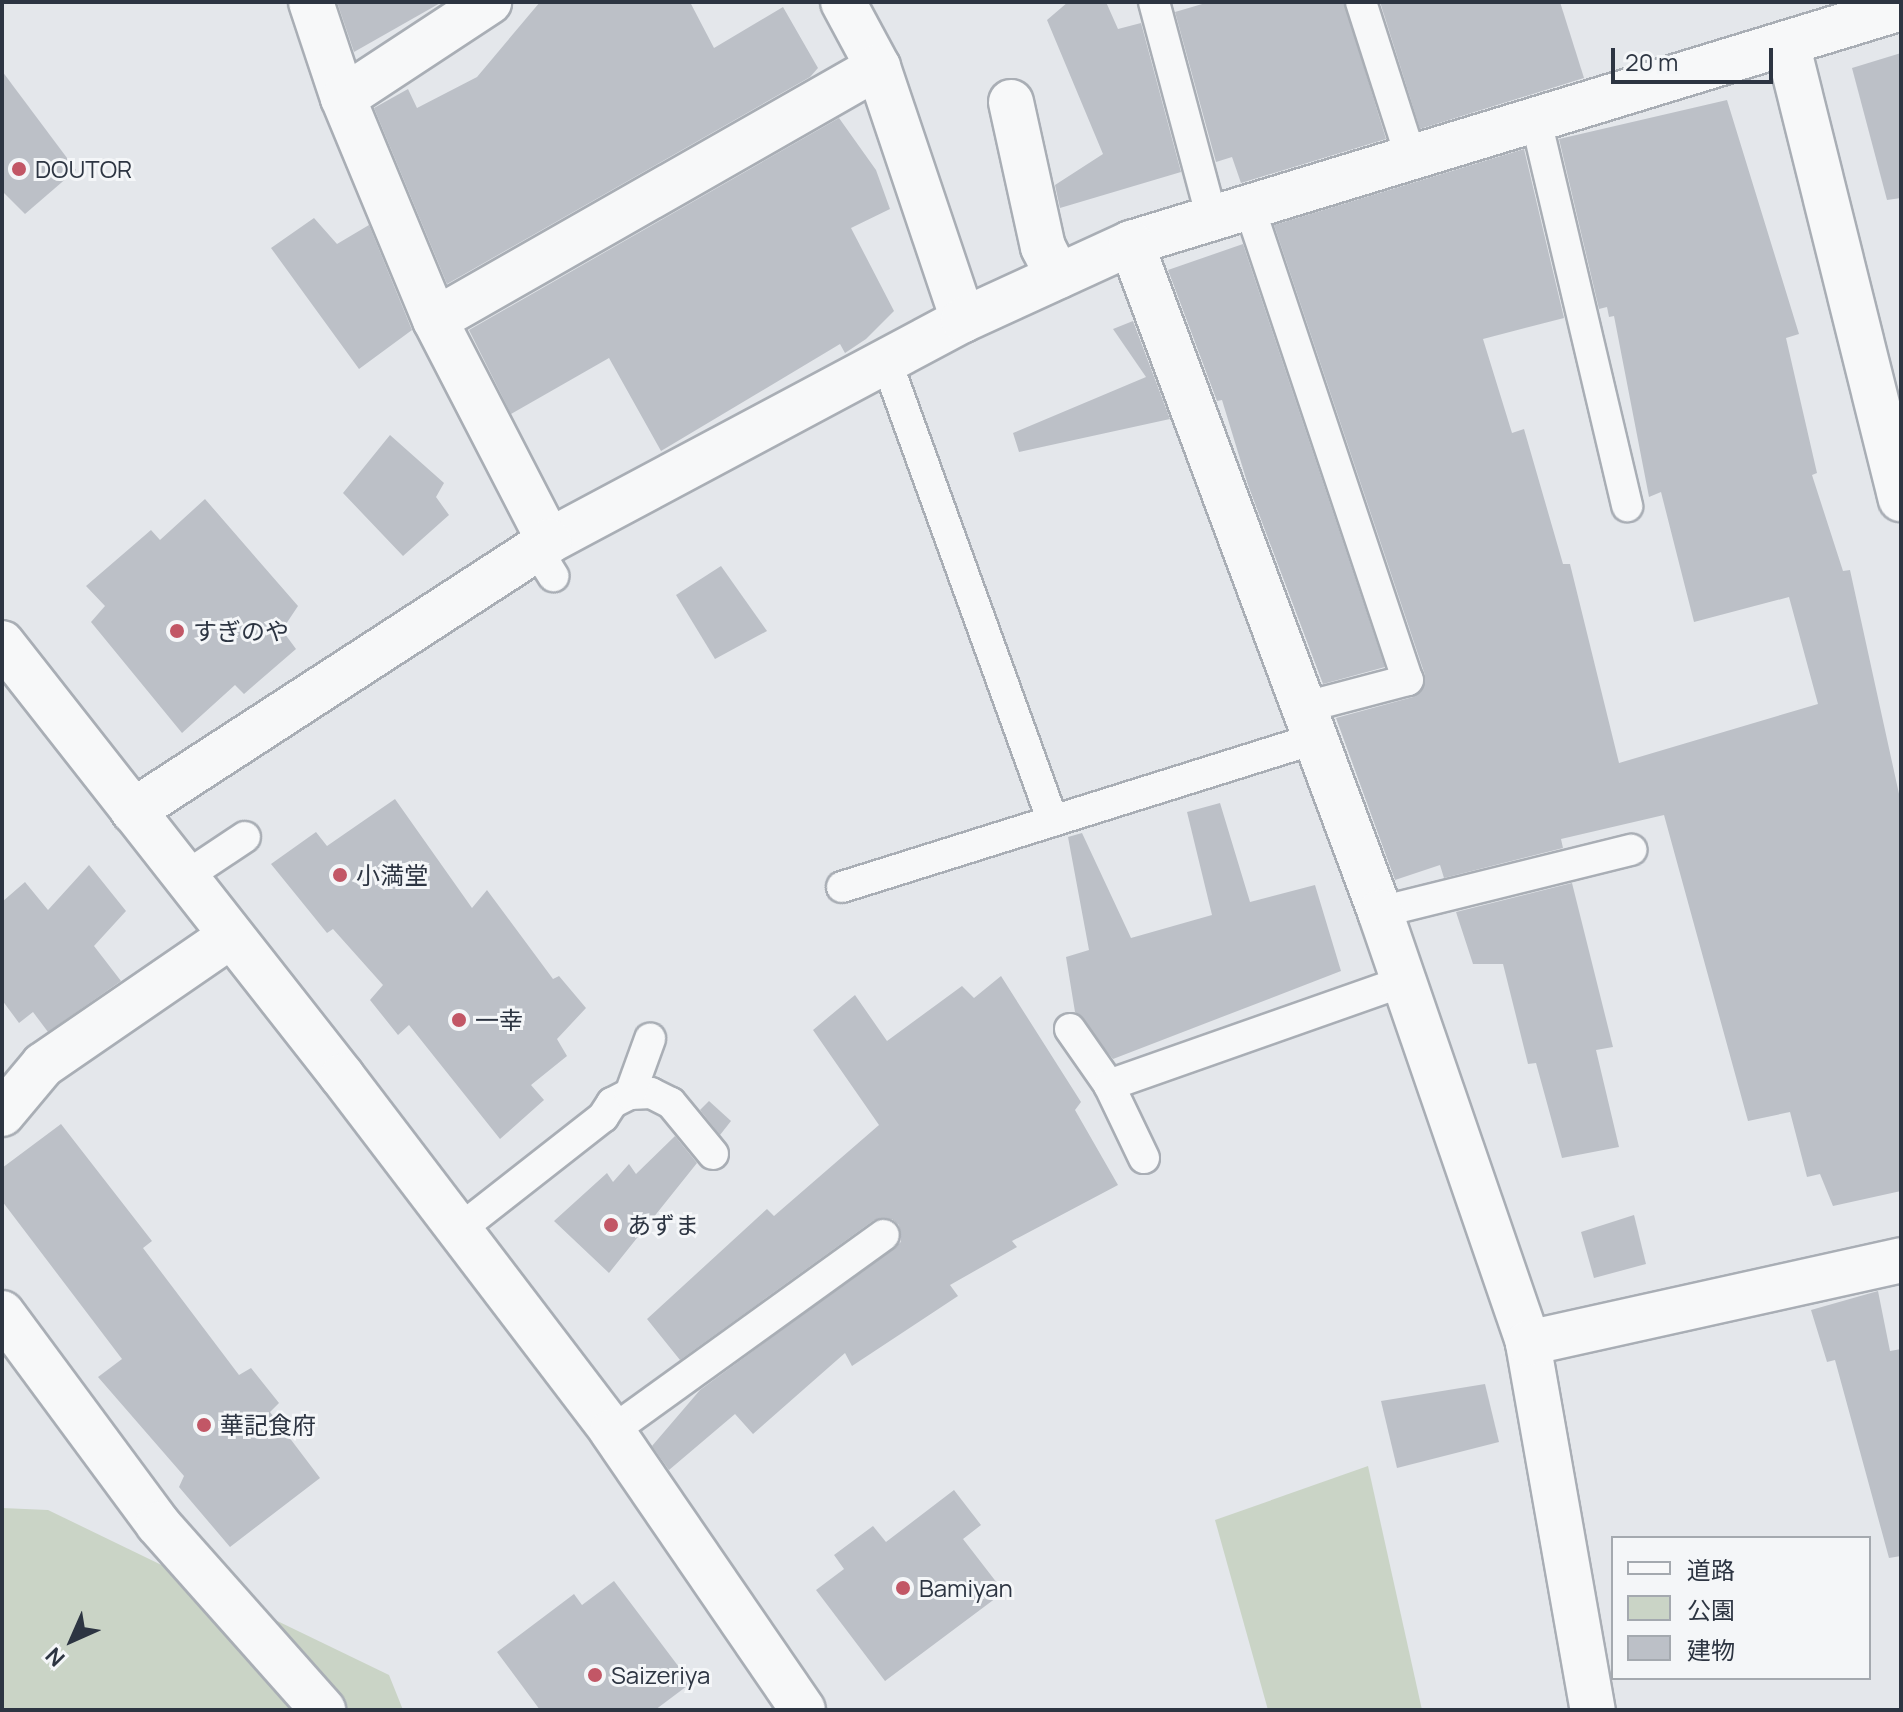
<!DOCTYPE html>
<meta charset="utf-8">
<style>
body{margin:0}
#map{position:relative;width:1903px;height:1712px;overflow:hidden;background:#e4e7eb;font-family:Manrope,"Noto Sans JP",sans-serif}
div>[style]{position:absolute}
[style*='--x']{left:calc(var(--x)*1px);top:calc(var(--y)*1px);width:calc(var(--w)*1px);rotate:calc(var(--a)*1deg)}
.green>*{inset:0;background:#cad4c6}
.building>*{inset:0;background:#bcc0c7}
.roads{filter:drop-shadow(2px 0 #a9aeb5) drop-shadow(-2px 0 #a9aeb5) drop-shadow(0 2px #a9aeb5) drop-shadow(0 -2px #a9aeb5)}
.service>*{height:30px;margin:-15px;padding:0 15px;transform-origin:15px;border-radius:15px;background:#f7f8f9}
.minor>*{height:44px;margin:-22px;padding:0 22px;transform-origin:22px;border-radius:22px;background:#f7f8f9}
.tertiary>*{height:44px;margin:-22px;padding:0 22px;transform-origin:22px;border-radius:22px;background:#f7f8f9}
.dots>*{width:22px;height:22px;translate:-50% -50%;box-sizing:border-box;border:4px solid #f4f6f8;border-radius:50%}
span{translate:-50% -50%;white-space:nowrap;text-align:center;line-height:1.15;-webkit-text-stroke:6px #f4f6f8;paint-order:stroke}
.poi-label{font-size:24px;color:#2d3542}
.left{translate:0 -50%;text-align:left}
.frame{position:absolute;inset:0;border:4px solid #2d3542;pointer-events:none}
.legend{position:absolute;left:1611px;top:1536px;width:260px;height:144px;box-sizing:border-box;background:#f4f6f8;border:2px solid #a4a9af;margin:0;padding:10px 14px;list-style:none;font-size:24px;color:#2d3542}
.legend li{display:flex;align-items:center;gap:16px;height:40px}
.legend b{width:40px;border:2px solid #a4a9af}
.north{position:absolute;left:32px;top:1600px;width:80px;height:80px;-webkit-text-stroke:6px #f4f6f8;paint-order:stroke;rotate:225deg;font-size:22px;font-weight:700;line-height:32px;text-align:center;color:#2d3542}
.north::after{content:'';display:block;margin:auto;width:28px;height:36px;background:#2d3542;clip-path:polygon(50% 0,100% 100%,50% 72%,0 100%)}
.scale{position:absolute;left:1611px;top:48px;width:162px;height:36px;box-sizing:border-box;border:4px solid #2d3542;border-top:0;padding-left:10px;font-size:24px;line-height:28px;white-space:nowrap;color:#2d3542;-webkit-text-stroke:6px #f4f6f8;paint-order:stroke}
</style>
<div id="map">
<div class="green">
<div style="clip-path:polygon(1368px 1466px,1422px 1710px,1268px 1710px,1215px 1520px)"></div>
<div style="clip-path:polygon(2px 1508px,48px 1510px,389px 1675px,403px 1710px,2px 1710px)"></div>
</div>
<div class="building">
<div style="clip-path:polygon(337px 2px,442px 2px,354px 52px)"></div>
<div style="clip-path:polygon(540px 2px,690px 2px,714px 48px,783px 7px,818px 68px,810px 77px,447px 284px,374px 108px,408px 89px,417px 108px,477px 77px)"></div>
<div style="clip-path:polygon(1068px 2px,1106px 2px,1118px 29px,1141px 23px,1181px 172px,1060px 208px,1055px 185px,1103px 154px,1047px 20px)"></div>
<div style="clip-path:polygon(1209px 2px,1344px 2px,1386px 139px,1241px 183px,1232px 157px,1216px 162px,1175px 12px)"></div>
<div style="clip-path:polygon(1380px 2px,1560px 2px,1584px 78px,1420px 129px)"></div>
<div style="clip-path:polygon(1901px 53px,1901px 198px,1887px 200px,1852px 68px)"></div>
<div style="clip-path:polygon(2px 71px,76px 170px,25px 214px,2px 191px)"></div>
<div style="clip-path:polygon(1727px 100px,1799px 334px,1786px 338px,1817px 473px,1812px 475px,1843px 571px,1850px 570px,1901px 803px,1901px 1191px,1833px 1206px,1820px 1174px,1807px 1177px,1790px 1112px,1748px 1121px,1664px 815px,1561px 839px,1563px 848px,1444px 878px,1440px 865px,1395px 880px,1336px 718px,1413px 697px,1421px 692px,1425px 675px,1274px 225px,1524px 149px,1564px 318px,1483px 339px,1512px 433px,1524px 429px,1563px 564px,1570px 564px,1619px 763px,1818px 704px,1789px 597px,1694px 622px,1661px 492px,1649px 497px,1614px 316px,1609px 317px,1607px 307px,1599px 309px,1559px 139px)"></div>
<div style="clip-path:polygon(839px 118px,876px 170px,890px 209px,851px 228px,894px 311px,866px 339px,845px 353px,840px 344px,661px 451px,609px 358px,511px 414px,469px 330px)"></div>
<div style="clip-path:polygon(314px 218px,337px 244px,369px 225px,412px 330px,359px 369px,271px 248px)"></div>
<div style="clip-path:polygon(1243px 244px,1385px 667px,1323px 684px,1248px 485px,1222px 400px,1217px 401px,1168px 270px)"></div>
<div style="clip-path:polygon(1133px 321px,1170px 419px,1019px 452px,1013px 433px,1146px 377px,1113px 329px)"></div>
<div style="clip-path:polygon(390px 435px,444px 483px,436px 497px,449px 515px,403px 556px,343px 493px)"></div>
<div style="clip-path:polygon(205px 499px,298px 606px,282px 630px,296px 649px,244px 694px,235px 685px,182px 733px,91px 622px,105px 606px,86px 586px,151px 530px,160px 540px)"></div>
<div style="clip-path:polygon(721px 566px,767px 631px,715px 659px,676px 595px)"></div>
<div style="clip-path:polygon(395px 799px,472px 908px,487px 890px,553px 979px,559px 976px,586px 1008px,557px 1039px,567px 1056px,531px 1085px,544px 1100px,500px 1139px,409px 1025px,398px 1035px,370px 1000px,383px 985px,333px 929px,327px 933px,271px 864px,316px 832px,327px 846px)"></div>
<div style="clip-path:polygon(1220px 803px,1250px 902px,1315px 885px,1341px 971px,1113px 1059px,1075px 1012px,1066px 957px,1089px 950px,1068px 837px,1082px 833px,1131px 938px,1212px 915px,1187px 812px)"></div>
<div style="clip-path:polygon(89px 865px,126px 911px,94px 946px,121px 981px,48px 1032px,33px 1012px,19px 1023px,2px 1000px,2px 902px,25px 882px,48px 910px)"></div>
<div style="clip-path:polygon(1572px 883px,1613px 1047px,1596px 1050px,1619px 1147px,1562px 1158px,1536px 1063px,1528px 1064px,1503px 964px,1473px 964px,1456px 912px)"></div>
<div style="clip-path:polygon(1001px 976px,1081px 1102px,1075px 1110px,1118px 1185px,1012px 1241px,1017px 1247px,950px 1285px,958px 1296px,852px 1366px,845px 1353px,753px 1434px,735px 1414px,669px 1470px,652px 1446px,700px 1390px,901px 1242px,899px 1225px,892px 1219px,874px 1220px,680px 1360px,647px 1319px,767px 1209px,774px 1216px,879px 1125px,813px 1030px,855px 995px,887px 1041px,962px 986px,974px 998px)"></div>
<div style="clip-path:polygon(709px 1101px,731px 1121px,720px 1135px,700px 1110px)"></div>
<div style="clip-path:polygon(61px 1124px,152px 1241px,143px 1248px,239px 1375px,251px 1368px,279px 1403px,270px 1412px,320px 1478px,230px 1547px,179px 1487px,184px 1476px,98px 1377px,122px 1359px,2px 1201px,2px 1168px)"></div>
<div style="clip-path:polygon(675px 1136px,697px 1163px,609px 1273px,554px 1221px,607px 1173px,613px 1182px,629px 1164px,636px 1174px)"></div>
<div style="clip-path:polygon(1634px 1215px,1646px 1264px,1594px 1278px,1581px 1232px)"></div>
<div style="clip-path:polygon(1878px 1291px,1890px 1351px,1901px 1349px,1901px 1556px,1889px 1558px,1835px 1360px,1827px 1362px,1811px 1310px)"></div>
<div style="clip-path:polygon(1485px 1384px,1499px 1442px,1397px 1468px,1381px 1401px)"></div>
<div style="clip-path:polygon(954px 1490px,981px 1525px,963px 1539px,1004px 1592px,885px 1681px,816px 1590px,844px 1569px,834px 1555px,873px 1526px,886px 1542px)"></div>
<div style="clip-path:polygon(614px 1581px,691px 1683px,655px 1710px,540px 1710px,497px 1652px,574px 1594px,582px 1605px)"></div>
</div>
<div class="roads">
<div class="service">
<div style="--x:1154;--y:2;--w:224;--a:75"></div>
<div style="--x:1361;--y:2;--w:161;--a:72.2"></div>
<div style="--x:1535;--y:116;--w:401;--a:76.7"></div>
<div style="--x:1249;--y:206;--w:500;--a:71.5"></div>
<div style="--x:1408;--y:680;--w:106;--a:165.3"></div>
<div style="--x:887;--y:363;--w:487;--a:70.1"></div>
<div style="--x:537;--y:550;--w:31;--a:58"></div>
<div style="--x:185;--y:877;--w:72;--a:-33.7"></div>
<div style="--x:842;--y:887;--w:492;--a:-17.4"></div>
<div style="--x:1380;--y:912;--w:259;--a:-13.9"></div>
<div style="--x:1070;--y:1029;--w:68;--a:55.1"></div>
<div style="--x:1109;--y:1085;--w:81;--a:64.4"></div>
<div style="--x:1109;--y:1085;--w:310;--a:-19.4"></div>
<div style="--x:630;--y:1094;--w:21;--a:-3"></div>
<div style="--x:651;--y:1093;--w:22;--a:27"></div>
<div style="--x:671;--y:1103;--w:66;--a:50.5"></div>
<div style="--x:460;--y:1229;--w:182;--a:-38.1"></div>
<div style="--x:603;--y:1117;--w:17;--a:-57"></div>
<div style="--x:612;--y:1103;--w:20;--a:-27"></div>
<div style="--x:630;--y:1094;--w:59;--a:-70"></div>
<div style="--x:612;--y:1431;--w:335;--a:-35.8"></div>
</div>
<div class="minor">
<div style="--x:311;--y:2;--w:101;--a:71.6"></div>
<div style="--x:843;--y:2;--w:74;--a:61.7"></div>
<div style="--x:878;--y:67;--w:267;--a:71.4"></div>
<div style="--x:1788;--y:47;--w:466;--a:76"></div>
<div style="--x:878;--y:67;--w:510;--a:150.27"></div>
<div style="--x:435;--y:320;--w:249;--a:62.7"></div>
<div style="--x:549;--y:541;--w:469;--a:-28.1"></div>
<div style="--x:963;--y:320;--w:185;--a:-24.6"></div>
<div style="--x:1131;--y:243;--w:805;--a:-16.97"></div>
<div style="--x:1011;--y:102;--w:148;--a:77.6"></div>
<div style="--x:1043;--y:247;--w:33;--a:63"></div>
<div style="--x:1131;--y:243;--w:714;--a:69.58"></div>
<div style="--x:1380;--y:912;--w:456;--a:71"></div>
<div style="--x:1528;--y:1343;--w:373;--a:80"></div>
<div style="--x:435;--y:320;--w:240;--a:-112.5"></div>
<div style="--x:343;--y:98;--w:175;--a:-33.3"></div>
<div style="--x:133;--y:811;--w:496;--a:-33"></div>
<div style="--x:2;--y:1114;--w:64;--a:-50.1"></div>
<div style="--x:43;--y:1065;--w:228;--a:-34.5"></div>
<div style="--x:2;--y:1313;--w:262;--a:53.5"></div>
<div style="--x:158;--y:1524;--w:249;--a:48.4"></div>
<div style="--x:1528;--y:1343;--w:382;--a:-12.5"></div>
</div>
<div class="tertiary">
<div style="--x:2;--y:643;--w:551;--a:51.86"></div>
<div style="--x:342;--y:1076;--w:446;--a:52.7"></div>
<div style="--x:612;--y:1431;--w:338;--a:55.6"></div>
</div>
</div>
<div class="dots">
<div style="left:19px;top:169px;background:#c25766"></div>
<div style="left:177px;top:631px;background:#c25766"></div>
<div style="left:340px;top:875px;background:#c25766"></div>
<div style="left:459px;top:1020px;background:#c25766"></div>
<div style="left:611px;top:1225px;background:#c25766"></div>
<div style="left:204px;top:1425px;background:#c25766"></div>
<div style="left:903px;top:1588px;background:#c25766"></div>
<div style="left:595px;top:1675px;background:#c25766"></div>
</div>
<div class="poi-label">
<span class="left" style="left:35px;top:169px">DOUTOR</span>
<span class="left" style="left:193px;top:631px">すぎのや</span>
<span class="left" style="left:356px;top:875px">小満堂</span>
<span class="left" style="left:475px;top:1020px">一幸</span>
<span class="left" style="left:627px;top:1225px">あずま</span>
<span class="left" style="left:220px;top:1425px">華記食府</span>
<span class="left" style="left:919px;top:1588px">Bamiyan</span>
<span class="left" style="left:611px;top:1675px">Saizeriya</span>
</div>
<div class="frame"></div>
<ul class="legend">
<li><b style="height:10px;background:#f7f8f9"></b>道路</li>
<li><b style="height:22px;background:#cad4c6"></b>公園</li>
<li><b style="height:22px;background:#bcc0c7"></b>建物</li>
</ul>
<div class="north">N</div>
<div class="scale">20 m</div>
</div>
